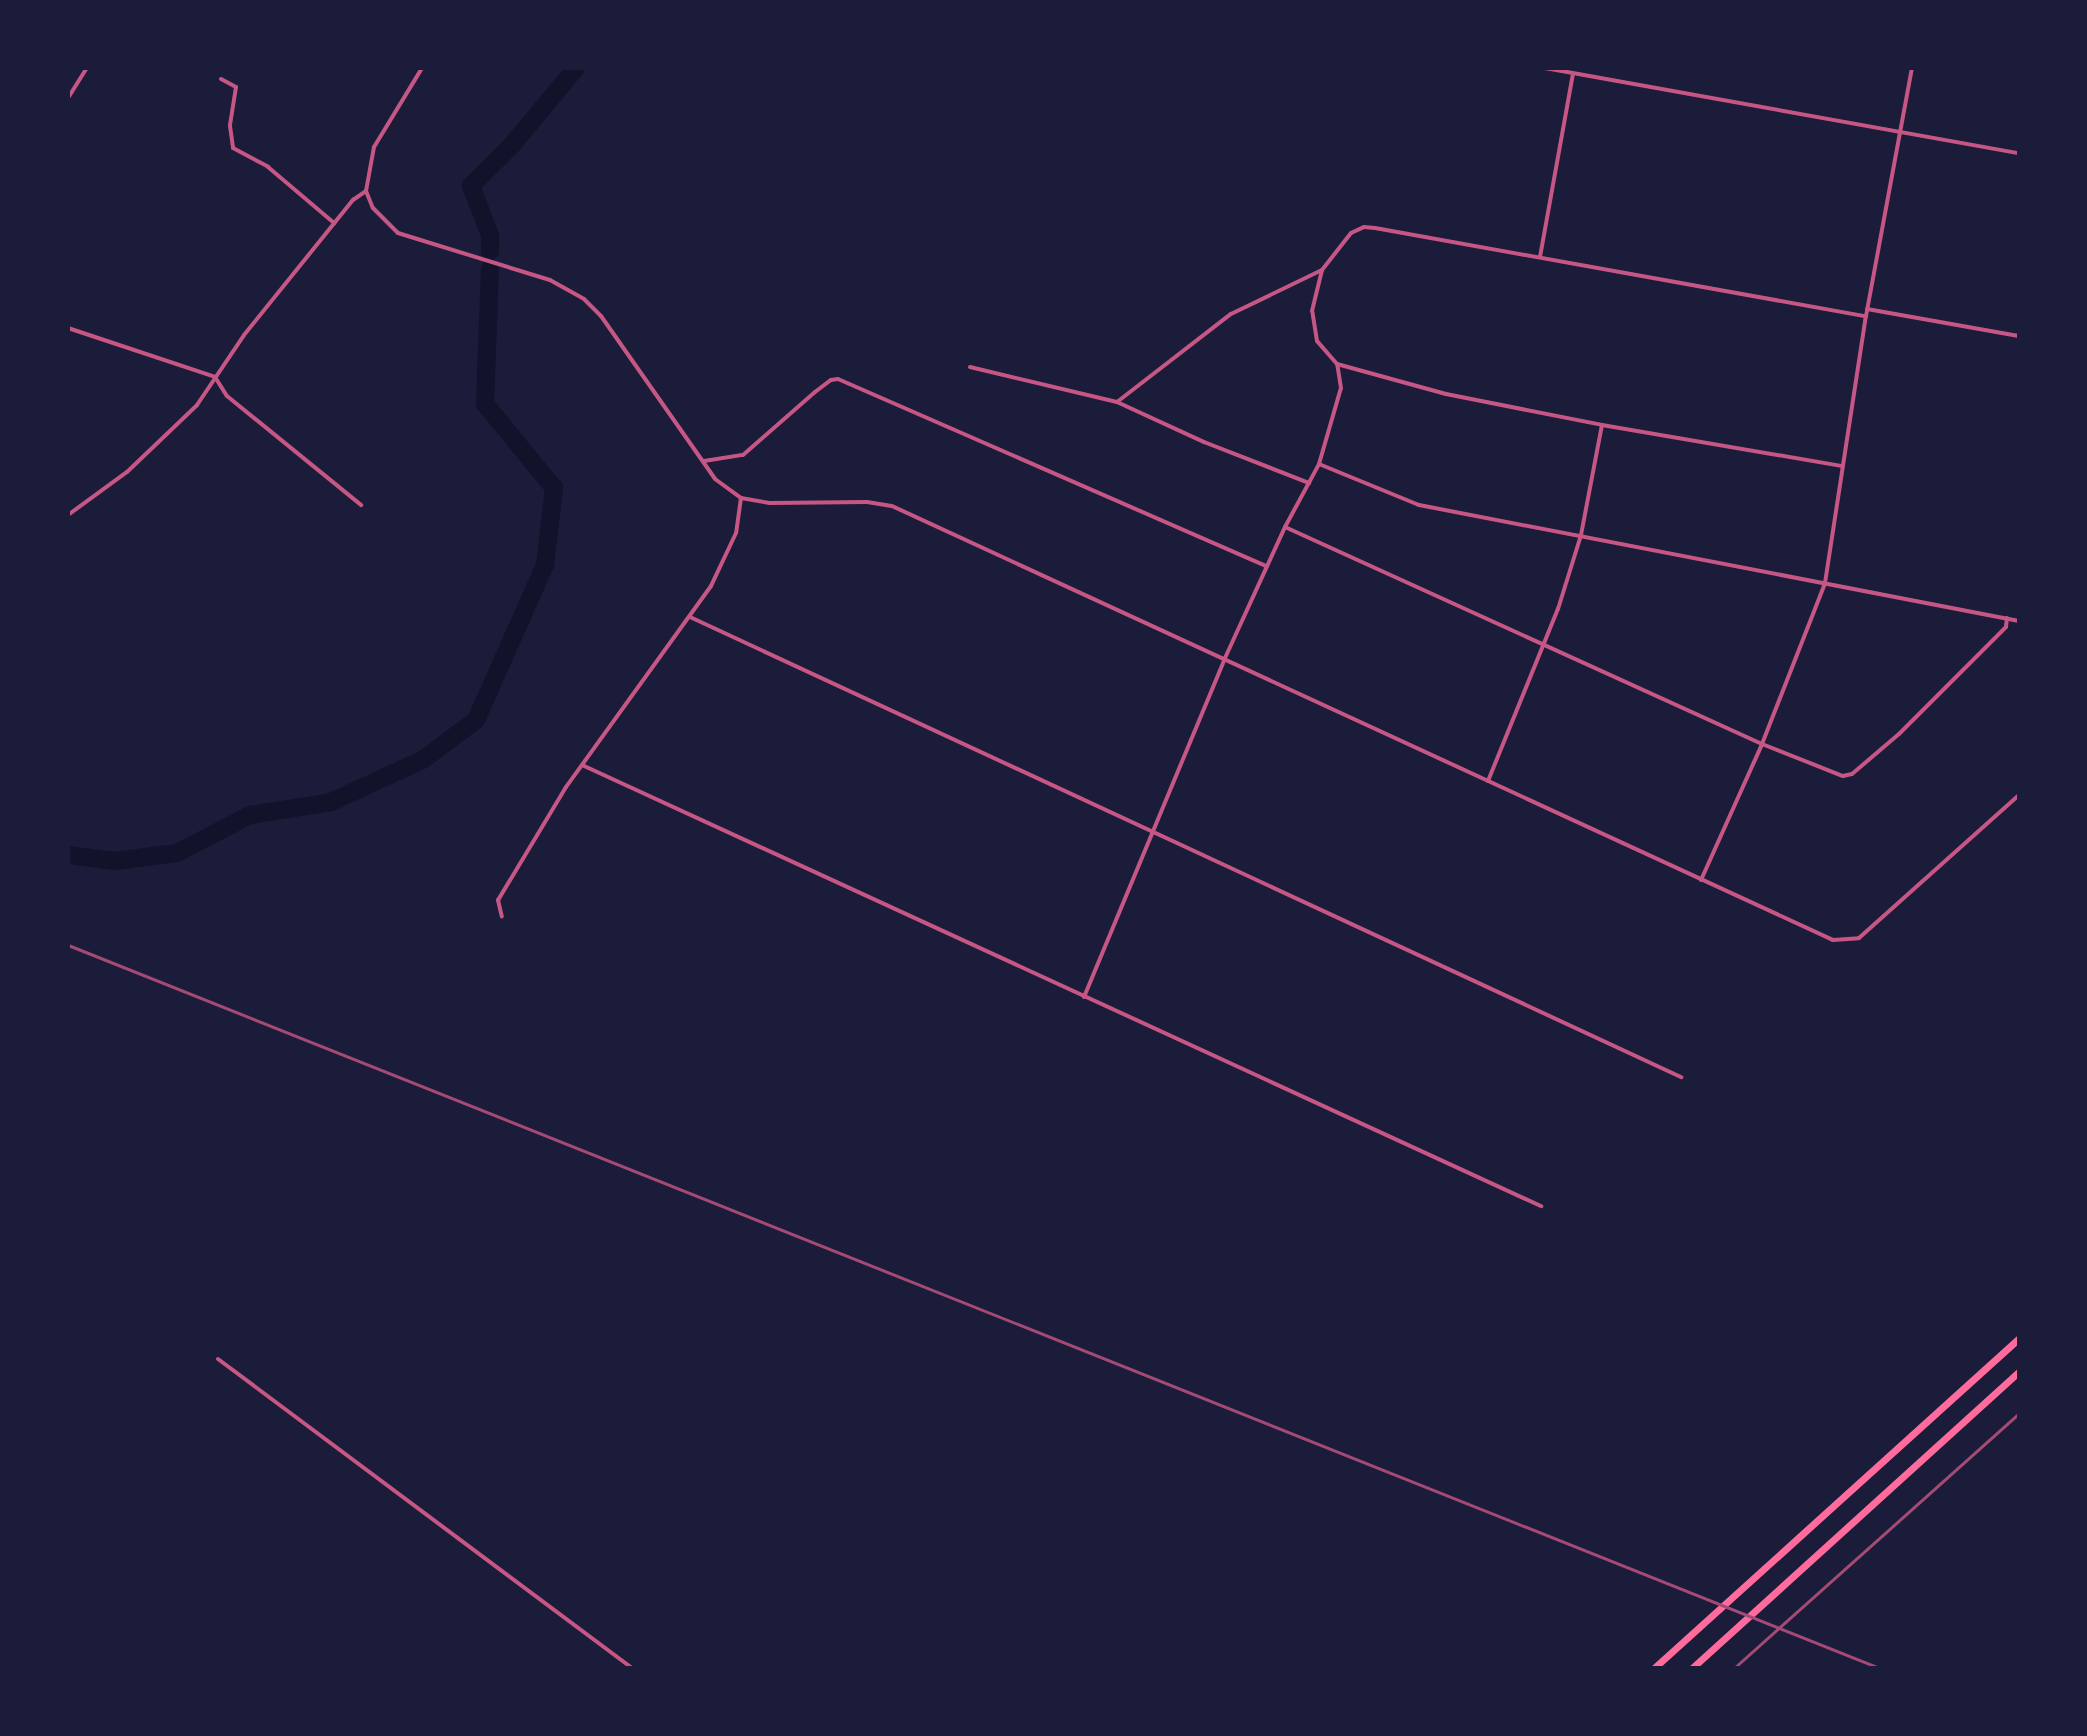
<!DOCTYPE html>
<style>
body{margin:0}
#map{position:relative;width:2087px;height:1736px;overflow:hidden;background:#1b1b3a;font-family:Commissioner,sans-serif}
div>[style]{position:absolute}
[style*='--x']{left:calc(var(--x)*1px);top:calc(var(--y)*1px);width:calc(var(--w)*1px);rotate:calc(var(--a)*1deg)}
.river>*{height:18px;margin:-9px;padding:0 9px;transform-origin:9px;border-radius:9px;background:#12122b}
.minor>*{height:4px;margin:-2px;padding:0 2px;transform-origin:2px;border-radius:2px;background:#c65784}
.trunk>*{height:7px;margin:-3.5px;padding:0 3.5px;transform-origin:3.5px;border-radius:3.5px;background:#ff6b9d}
.rail>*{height:3px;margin:-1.5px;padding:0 1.5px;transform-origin:1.5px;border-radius:1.5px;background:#a44b75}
span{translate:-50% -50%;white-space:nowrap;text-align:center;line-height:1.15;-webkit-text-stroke:8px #1b1b3a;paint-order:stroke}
.frame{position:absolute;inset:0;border:70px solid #1b1b3a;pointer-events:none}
</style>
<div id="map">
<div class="river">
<div style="--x:490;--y:251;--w:16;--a:-90"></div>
<div style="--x:490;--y:235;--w:53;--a:-111.2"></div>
<div style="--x:471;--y:186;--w:58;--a:-45"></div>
<div style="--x:512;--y:145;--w:100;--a:-50.3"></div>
<div style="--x:68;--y:855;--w:46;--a:7.4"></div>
<div style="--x:114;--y:861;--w:64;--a:-7.2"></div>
<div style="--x:177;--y:853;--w:82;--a:-27.5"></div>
<div style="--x:250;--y:815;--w:82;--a:-9.1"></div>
<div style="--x:331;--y:802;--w:102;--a:-24.8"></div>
<div style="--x:424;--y:759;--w:65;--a:-36.9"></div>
<div style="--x:476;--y:720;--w:170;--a:-66"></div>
<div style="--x:545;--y:565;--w:78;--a:-83.3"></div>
<div style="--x:554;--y:488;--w:109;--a:-129.4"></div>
<div style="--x:485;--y:404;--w:135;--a:-87.9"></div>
</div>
<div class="minor">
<div style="--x:1545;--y:68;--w:482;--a:10.2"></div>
<div style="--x:221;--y:79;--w:17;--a:28"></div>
<div style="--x:236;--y:87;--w:39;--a:99"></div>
<div style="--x:230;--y:126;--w:22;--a:82"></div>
<div style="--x:233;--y:148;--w:40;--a:28"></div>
<div style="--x:268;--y:167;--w:87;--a:40.3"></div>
<div style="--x:68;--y:98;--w:36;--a:-58"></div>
<div style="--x:366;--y:191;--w:18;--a:68"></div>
<div style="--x:373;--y:208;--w:35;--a:45"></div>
<div style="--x:398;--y:233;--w:159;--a:17.2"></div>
<div style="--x:550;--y:280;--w:39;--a:29"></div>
<div style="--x:584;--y:299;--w:24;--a:45"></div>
<div style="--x:601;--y:316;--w:199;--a:55"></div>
<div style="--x:715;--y:479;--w:32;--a:36"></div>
<div style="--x:741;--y:498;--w:35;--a:98"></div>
<div style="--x:736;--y:533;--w:59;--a:115.3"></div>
<div style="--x:711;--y:586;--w:248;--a:125.8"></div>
<div style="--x:566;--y:787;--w:132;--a:121"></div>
<div style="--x:498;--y:900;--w:17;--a:77"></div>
<div style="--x:1540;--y:257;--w:186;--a:-79.8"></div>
<div style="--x:1867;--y:309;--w:154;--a:10.1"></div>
<div style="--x:68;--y:328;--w:155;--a:18.4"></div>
<div style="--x:215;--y:377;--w:22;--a:58"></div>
<div style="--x:227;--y:396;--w:173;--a:39.1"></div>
<div style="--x:1337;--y:364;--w:113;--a:15.4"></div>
<div style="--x:1446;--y:394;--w:159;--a:11.2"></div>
<div style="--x:1602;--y:425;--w:244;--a:9.7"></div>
<div style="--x:970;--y:367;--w:151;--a:13.4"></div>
<div style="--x:1117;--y:402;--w:96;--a:24.7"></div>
<div style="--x:1204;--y:442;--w:113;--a:21.3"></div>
<div style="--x:1117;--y:402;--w:144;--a:-37.7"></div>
<div style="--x:1231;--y:314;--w:101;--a:-25.8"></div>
<div style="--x:704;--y:461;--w:39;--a:-9"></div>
<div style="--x:743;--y:455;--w:96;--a:-41.2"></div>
<div style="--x:815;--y:392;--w:20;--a:-37"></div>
<div style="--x:831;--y:380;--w:7;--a:-8"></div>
<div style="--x:838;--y:379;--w:468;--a:23.6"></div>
<div style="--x:1319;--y:464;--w:108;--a:22.3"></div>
<div style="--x:1419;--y:505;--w:611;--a:10.94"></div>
<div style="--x:741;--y:498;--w:29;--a:10"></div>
<div style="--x:770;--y:503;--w:97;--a:-0.6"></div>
<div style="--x:867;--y:502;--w:25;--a:9"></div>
<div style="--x:892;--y:506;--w:1036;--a:24.76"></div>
<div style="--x:1833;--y:940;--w:26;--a:-4"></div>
<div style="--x:1859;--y:938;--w:215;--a:-41.8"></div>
<div style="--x:68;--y:515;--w:73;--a:-36.1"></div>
<div style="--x:127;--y:472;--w:97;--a:-43.7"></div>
<div style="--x:197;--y:405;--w:84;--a:-56.1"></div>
<div style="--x:244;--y:335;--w:174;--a:-51.1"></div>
<div style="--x:353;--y:200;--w:16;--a:-35"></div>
<div style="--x:366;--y:191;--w:45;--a:-79.7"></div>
<div style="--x:374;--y:147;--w:92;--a:-58.7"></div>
<div style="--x:1285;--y:527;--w:524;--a:24.46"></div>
<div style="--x:1762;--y:744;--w:87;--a:21.6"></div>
<div style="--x:1843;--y:776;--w:9;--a:-13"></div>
<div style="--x:1852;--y:774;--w:62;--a:-40.4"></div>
<div style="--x:1899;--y:734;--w:151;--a:-45"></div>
<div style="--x:2006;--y:627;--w:9;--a:-84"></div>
<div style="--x:690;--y:617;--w:1093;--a:24.9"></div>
<div style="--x:582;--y:765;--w:1056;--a:24.7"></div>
<div style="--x:1488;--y:781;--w:186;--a:-67.9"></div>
<div style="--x:1558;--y:609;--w:77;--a:-72.7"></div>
<div style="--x:1581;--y:535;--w:112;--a:-79.2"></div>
<div style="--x:1701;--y:880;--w:149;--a:-65.8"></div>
<div style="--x:1762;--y:744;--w:173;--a:-68.6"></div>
<div style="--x:1825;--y:583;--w:270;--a:-81.3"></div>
<div style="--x:1866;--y:316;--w:252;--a:-79.5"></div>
<div style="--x:1084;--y:997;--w:367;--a:-67.4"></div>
<div style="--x:1225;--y:658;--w:144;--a:-65.4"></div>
<div style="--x:1285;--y:527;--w:72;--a:-61.6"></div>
<div style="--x:1319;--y:464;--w:79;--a:-73.9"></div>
<div style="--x:1341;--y:388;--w:24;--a:-99"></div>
<div style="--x:1337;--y:364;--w:30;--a:-131"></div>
<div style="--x:1317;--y:341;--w:30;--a:-99"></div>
<div style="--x:1312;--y:311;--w:42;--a:-76.3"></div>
<div style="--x:1322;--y:270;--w:47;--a:-51.9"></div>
<div style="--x:1351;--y:233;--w:14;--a:-25"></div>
<div style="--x:1364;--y:227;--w:11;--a:5"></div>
<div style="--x:1375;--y:228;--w:499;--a:10.2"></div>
<div style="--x:218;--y:1359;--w:517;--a:36.74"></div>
</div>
<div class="trunk">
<div style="--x:1654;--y:1668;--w:492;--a:-42.1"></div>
<div style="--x:1692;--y:1668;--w:441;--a:-42.2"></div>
</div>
<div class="rail">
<div style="--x:68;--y:945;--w:1950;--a:21.76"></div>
<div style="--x:1734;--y:1668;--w:382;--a:-41.8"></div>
</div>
<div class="frame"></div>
</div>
